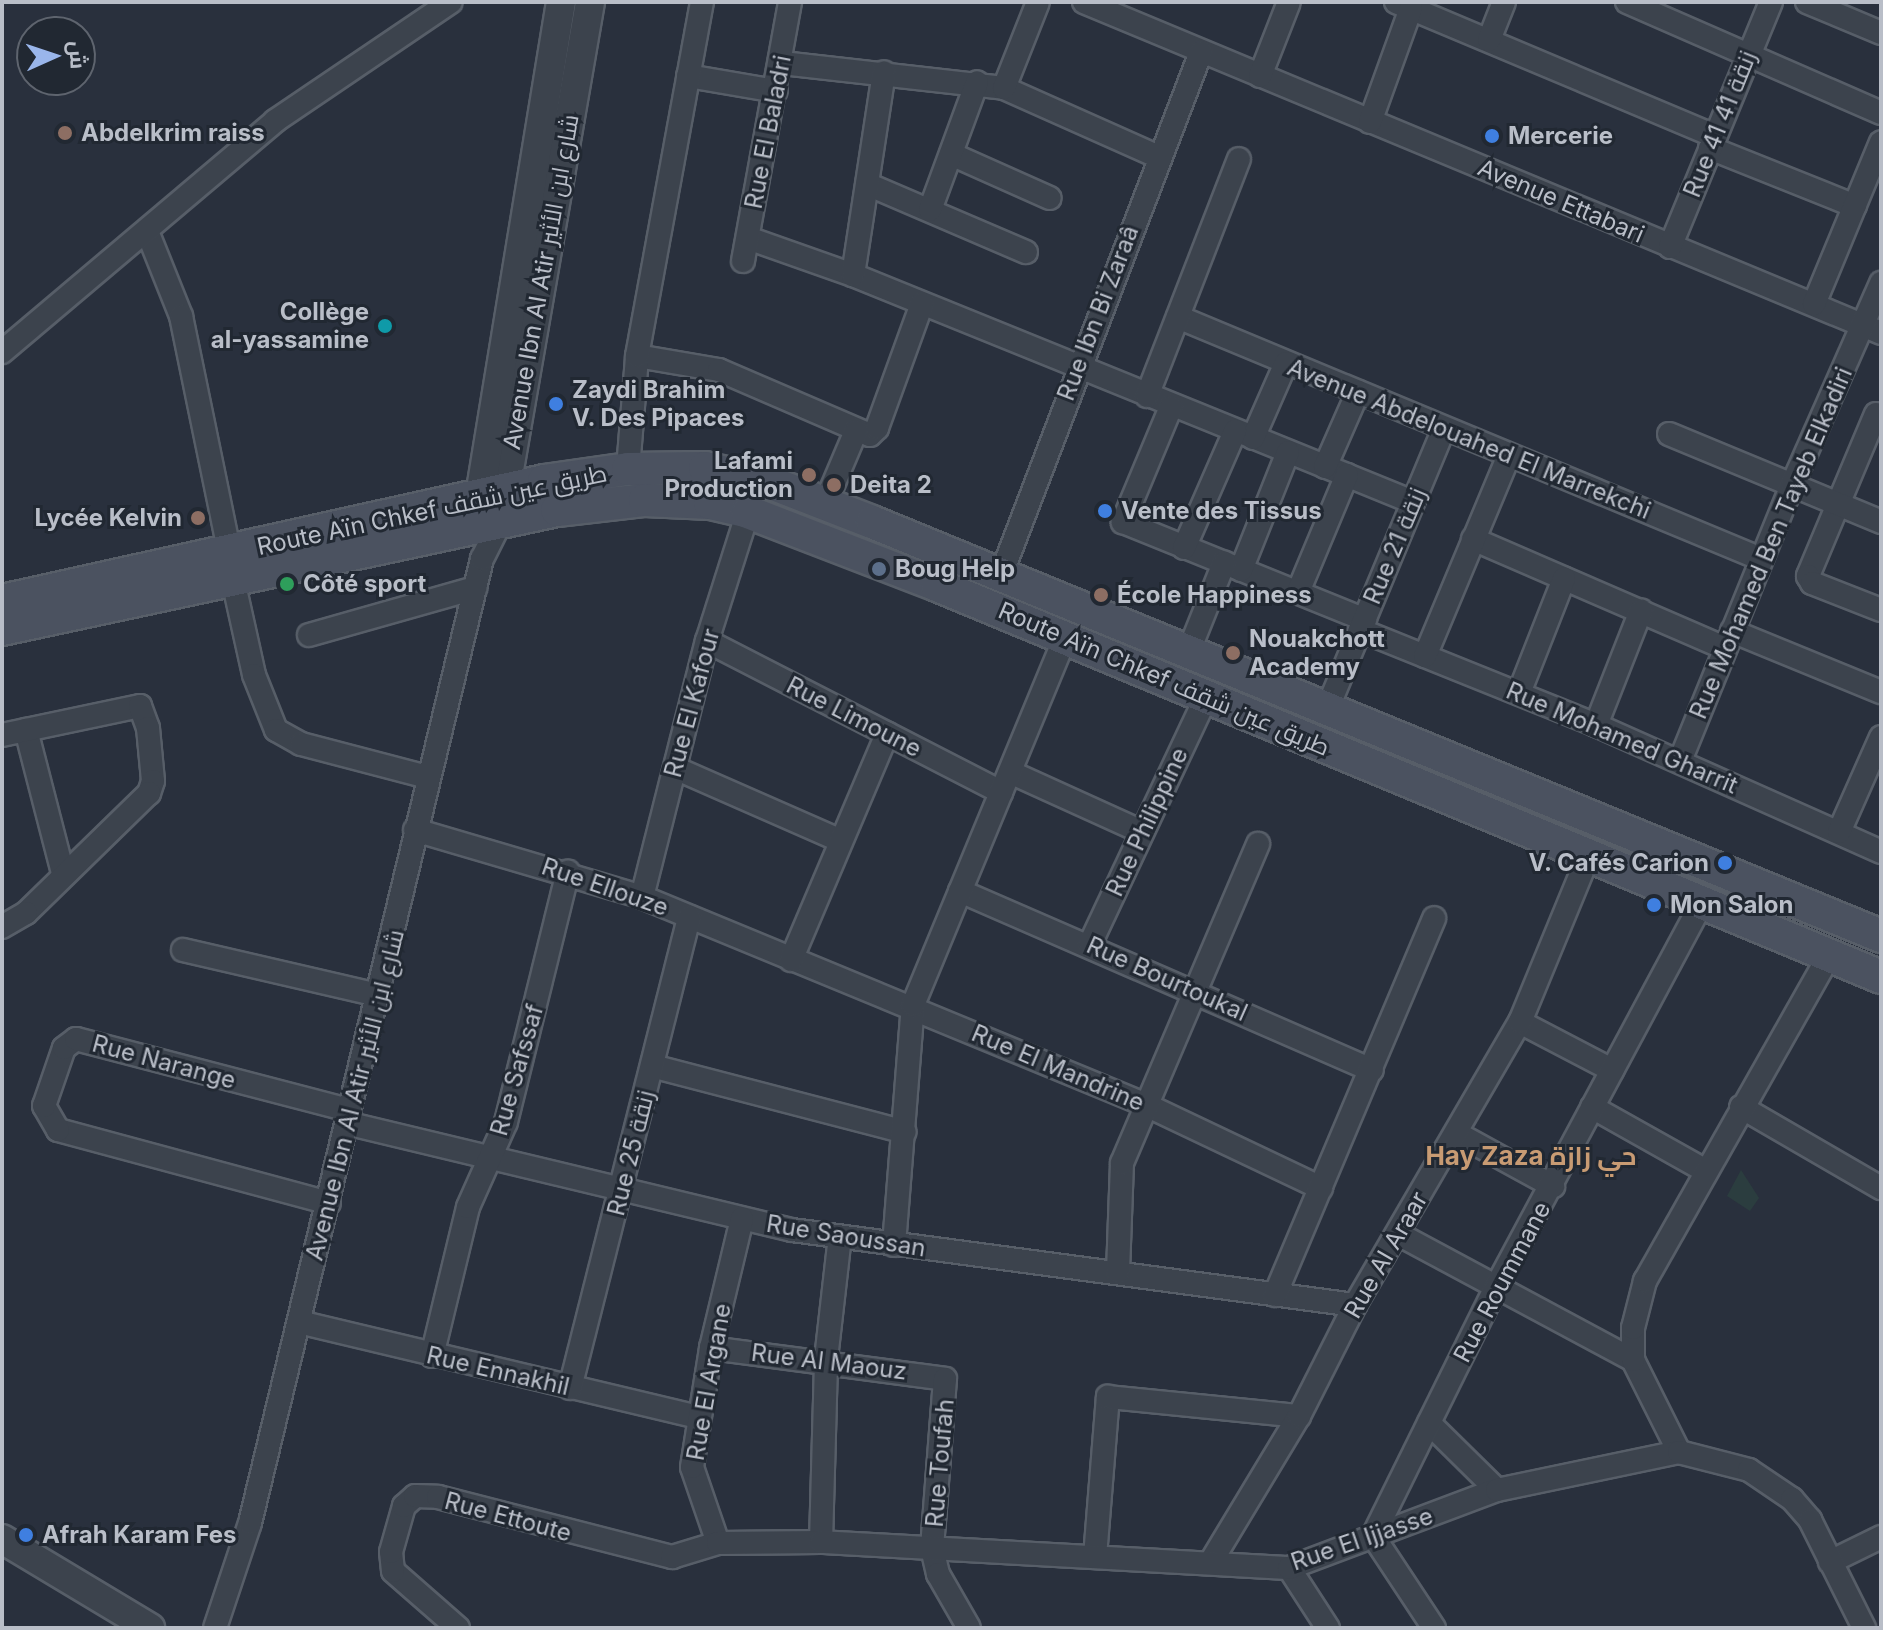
<!DOCTYPE html>
<meta charset="utf-8">
<style>
body{margin:0}
#map{position:relative;width:1883px;height:1630px;overflow:hidden;background:#29303d;font-family:Inter,Cairo,sans-serif}
div>[style]{position:absolute}
[style*='--x']{left:calc(var(--x)*1px);top:calc(var(--y)*1px);width:calc(var(--w)*1px);rotate:calc(var(--a)*1deg)}
.green>*{inset:0;background:#2b3d3f}
.roads{filter:drop-shadow(2px 0 #575e68) drop-shadow(-2px 0 #575e68) drop-shadow(0 2px #575e68) drop-shadow(0 -2px #575e68)}
.minor>*{height:22px;margin:-11px;padding:0 11px;transform-origin:11px;border-radius:11px;background:#3c434d}
.tertiary>*{height:28px;margin:-14px;padding:0 14px;transform-origin:14px;border-radius:14px;background:#3c434d}
.secondary>*{height:32px;margin:-16px;padding:0 16px;transform-origin:16px;border-radius:16px;background:#4b5260}
.dots>*{width:22px;height:22px;translate:-50% -50%;box-sizing:border-box;border:4px solid #212832;border-radius:50%}
span{translate:-50% -50%;white-space:nowrap;text-align:center;line-height:1.15;-webkit-text-stroke:6px #212832;paint-order:stroke}
.street-label{font-size:24px;color:#b9bec8}
.poi-label{font-size:24px;color:#b9bec8;font-weight:700}
.left{translate:0 -50%;text-align:left}
.right{translate:-100% -50%;text-align:right}
.neighbourhood-label{font-size:26px;color:#c89b73;font-weight:700}
.frame{position:absolute;inset:0;border:4px solid #b9bec8;pointer-events:none}
.north{position:absolute;left:16px;top:16px;width:80px;height:80px;box-sizing:border-box;background:#212832;border:2px solid #5e646e;border-radius:50%;rotate:87deg;font-size:22px;font-weight:700;line-height:32px;text-align:center;color:#b9bec8}
.north::after{content:'';display:block;margin:auto;width:28px;height:36px;background:#9ab6eb;clip-path:polygon(50% 0,100% 100%,50% 72%,0 100%)}
</style>
<div id="map">
<div class="green">
<div style="clip-path:polygon(1741px 1170px,1759px 1198px,1750px 1211px,1727px 1196px)"></div>
</div>
<div class="roads">
<div class="minor">
<div style="--x:1084;--y:2;--w:863;--a:22.55"></div>
<div style="--x:1396;--y:2;--w:346;--a:22.8"></div>
<div style="--x:1627;--y:2;--w:277;--a:23.6"></div>
<div style="--x:1807;--y:2;--w:80;--a:22.7"></div>
<div style="--x:1489;--y:40;--w:41;--a:-68.5"></div>
<div style="--x:782;--y:63;--w:223;--a:6.4"></div>
<div style="--x:1004;--y:88;--w:167;--a:24"></div>
<div style="--x:688;--y:76;--w:89;--a:9.7"></div>
<div style="--x:1260;--y:76;--w:79;--a:-68.6"></div>
<div style="--x:1004;--y:88;--w:92;--a:-68.4"></div>
<div style="--x:1370;--y:122;--w:121;--a:-70.2"></div>
<div style="--x:1710;--y:148;--w:156;--a:21.8"></div>
<div style="--x:951;--y:154;--w:108;--a:24"></div>
<div style="--x:867;--y:184;--w:173;--a:23.2"></div>
<div style="--x:930;--y:210;--w:136;--a:-69.8"></div>
<div style="--x:147;--y:231;--w:92;--a:68.2"></div>
<div style="--x:181;--y:316;--w:243;--a:78.4"></div>
<div style="--x:748;--y:238;--w:111;--a:19.4"></div>
<div style="--x:853;--y:275;--w:604;--a:22.07"></div>
<div style="--x:1670;--y:247;--w:265;--a:-67.6"></div>
<div style="--x:743;--y:261;--w:263;--a:-79.7"></div>
<div style="--x:853;--y:275;--w:205;--a:-81.3"></div>
<div style="--x:1814;--y:304;--w:175;--a:-67.5"></div>
<div style="--x:1178;--y:317;--w:631;--a:22.54"></div>
<div style="--x:2;--y:352;--w:358;--a:-40.2"></div>
<div style="--x:275;--y:121;--w:212;--a:-34.1"></div>
<div style="--x:637;--y:356;--w:83;--a:9.7"></div>
<div style="--x:719;--y:370;--w:164;--a:23.3"></div>
<div style="--x:870;--y:435;--w:10;--a:-45"></div>
<div style="--x:877;--y:428;--w:132;--a:-70.1"></div>
<div style="--x:1147;--y:396;--w:254;--a:-68.8"></div>
<div style="--x:1171;--y:407;--w:125;--a:112.7"></div>
<div style="--x:1123;--y:522;--w:261;--a:22"></div>
<div style="--x:1876;--y:414;--w:176;--a:112.8"></div>
<div style="--x:1808;--y:576;--w:8;--a:60"></div>
<div style="--x:1812;--y:583;--w:74;--a:21.4"></div>
<div style="--x:1669;--y:434;--w:230;--a:22.5"></div>
<div style="--x:1253;--y:438;--w:82;--a:-66.3"></div>
<div style="--x:1325;--y:467;--w:82;--a:-66.3"></div>
<div style="--x:628;--y:469;--w:113;--a:-85.4"></div>
<div style="--x:637;--y:356;--w:360;--a:-79.6"></div>
<div style="--x:825;--y:504;--w:79;--a:-67"></div>
<div style="--x:1473;--y:539;--w:275;--a:23.4"></div>
<div style="--x:1184;--y:548;--w:128;--a:-66.4"></div>
<div style="--x:1241;--y:570;--w:127;--a:-68.3"></div>
<div style="--x:1001;--y:575;--w:560;--a:-69.07"></div>
<div style="--x:233;--y:580;--w:97;--a:77.5"></div>
<div style="--x:254;--y:675;--w:59;--a:68.2"></div>
<div style="--x:276;--y:730;--w:29;--a:29"></div>
<div style="--x:301;--y:744;--w:131;--a:14.6"></div>
<div style="--x:1298;--y:592;--w:127;--a:-67.3"></div>
<div style="--x:1360;--y:630;--w:254;--a:21.9"></div>
<div style="--x:1596;--y:725;--w:312;--a:24"></div>
<div style="--x:1732;--y:631;--w:161;--a:22.3"></div>
<div style="--x:309;--y:635;--w:173;--a:-15.8"></div>
<div style="--x:707;--y:641;--w:331;--a:27.2"></div>
<div style="--x:1190;--y:648;--w:92;--a:-68.2"></div>
<div style="--x:1425;--y:656;--w:218;--a:-67.3"></div>
<div style="--x:1519;--y:693;--w:123;--a:-68.5"></div>
<div style="--x:1328;--y:707;--w:301;--a:-67.4"></div>
<div style="--x:1596;--y:725;--w:123;--a:-68.5"></div>
<div style="--x:26;--y:730;--w:148;--a:75.5"></div>
<div style="--x:2;--y:735;--w:141;--a:-11.9"></div>
<div style="--x:140;--y:706;--w:23;--a:70"></div>
<div style="--x:148;--y:728;--w:53;--a:84.6"></div>
<div style="--x:153;--y:781;--w:13;--a:108"></div>
<div style="--x:149;--y:793;--w:172;--a:135.7"></div>
<div style="--x:26;--y:913;--w:28;--a:150"></div>
<div style="--x:1680;--y:761;--w:298;--a:-67.9"></div>
<div style="--x:1792;--y:485;--w:221;--a:-66.2"></div>
<div style="--x:675;--y:768;--w:181;--a:23.7"></div>
<div style="--x:1010;--y:772;--w:145;--a:24.4"></div>
<div style="--x:415;--y:830;--w:237;--a:16.4"></div>
<div style="--x:642;--y:897;--w:543;--a:22.41"></div>
<div style="--x:1144;--y:1104;--w:196;--a:25.4"></div>
<div style="--x:1839;--y:832;--w:104;--a:-66.1"></div>
<div style="--x:960;--y:891;--w:449;--a:23.5"></div>
<div style="--x:642;--y:897;--w:264;--a:-75.8"></div>
<div style="--x:707;--y:641;--w:135;--a:-72.4"></div>
<div style="--x:1090;--y:944;--w:270;--a:-64.8"></div>
<div style="--x:183;--y:950;--w:200;--a:13"></div>
<div style="--x:791;--y:960;--w:246;--a:-67"></div>
<div style="--x:1520;--y:1022;--w:104;--a:27.6"></div>
<div style="--x:652;--y:1066;--w:261;--a:14.6"></div>
<div style="--x:1592;--y:1107;--w:131;--a:29.3"></div>
<div style="--x:1741;--y:1107;--w:162;--a:30.1"></div>
<div style="--x:346;--y:1123;--w:459;--a:13.5"></div>
<div style="--x:792;--y:1230;--w:568;--a:7.59"></div>
<div style="--x:1456;--y:1133;--w:111;--a:28.7"></div>
<div style="--x:329;--y:1203;--w:281;--a:-164.9"></div>
<div style="--x:58;--y:1130;--w:28;--a:-120"></div>
<div style="--x:44;--y:1106;--w:61;--a:-71"></div>
<div style="--x:64;--y:1048;--w:15;--a:-37"></div>
<div style="--x:76;--y:1039;--w:282;--a:14.6"></div>
<div style="--x:1398;--y:1234;--w:267;--a:28.2"></div>
<div style="--x:1633;--y:1360;--w:103;--a:63.4"></div>
<div style="--x:894;--y:1245;--w:241;--a:-85.5"></div>
<div style="--x:913;--y:1005;--w:397;--a:-67.5"></div>
<div style="--x:1118;--y:1272;--w:109;--a:-87.9"></div>
<div style="--x:1122;--y:1163;--w:347;--a:-66.9"></div>
<div style="--x:1275;--y:1295;--w:409;--a:-67.1"></div>
<div style="--x:299;--y:1322;--w:410;--a:13.4"></div>
<div style="--x:711;--y:1348;--w:236;--a:7.5"></div>
<div style="--x:945;--y:1379;--w:169;--a:94.4"></div>
<div style="--x:932;--y:1548;--w:27;--a:77"></div>
<div style="--x:938;--y:1574;--w:62;--a:60.1"></div>
<div style="--x:432;--y:1356;--w:153;--a:-76.4"></div>
<div style="--x:468;--y:1207;--w:93;--a:-65.9"></div>
<div style="--x:506;--y:1122;--w:258;--a:-76.1"></div>
<div style="--x:1633;--y:1360;--w:32;--a:-90"></div>
<div style="--x:1633;--y:1328;--w:49;--a:-75.7"></div>
<div style="--x:1645;--y:1281;--w:373;--a:-60.5"></div>
<div style="--x:570;--y:1388;--w:486;--a:-75.8"></div>
<div style="--x:1429;--y:1423;--w:95;--a:44.6"></div>
<div style="--x:821;--y:1542;--w:183;--a:-88.4"></div>
<div style="--x:826;--y:1359;--w:123;--a:-83.5"></div>
<div style="--x:718;--y:1543;--w:80;--a:-108.9"></div>
<div style="--x:692;--y:1467;--w:121;--a:-80.9"></div>
<div style="--x:711;--y:1348;--w:133;--a:-76.5"></div>
<div style="--x:1095;--y:1557;--w:161;--a:-85.4"></div>
<div style="--x:1108;--y:1397;--w:192;--a:5.7"></div>
<div style="--x:1212;--y:1560;--w:168;--a:-58.9"></div>
<div style="--x:1299;--y:1416;--w:124;--a:-63.2"></div>
<div style="--x:1355;--y:1305;--w:328;--a:-59.8"></div>
<div style="--x:1520;--y:1022;--w:178;--a:-67.6"></div>
<div style="--x:1830;--y:1562;--w:57;--a:-26.1"></div>
<div style="--x:1289;--y:1568;--w:72;--a:57"></div>
<div style="--x:215;--y:1628;--w:111;--a:-71.6"></div>
<div style="--x:250;--y:1523;--w:992;--a:-76.47"></div>
<div style="--x:482;--y:559;--w:40;--a:-63.4"></div>
<div style="--x:458;--y:1628;--w:86;--a:-138.8"></div>
<div style="--x:393;--y:1571;--w:19;--a:-96"></div>
<div style="--x:391;--y:1552;--w:48;--a:-74.2"></div>
<div style="--x:404;--y:1506;--w:15;--a:-42"></div>
<div style="--x:415;--y:1496;--w:23;--a:2"></div>
<div style="--x:438;--y:1497;--w:242;--a:14.4"></div>
<div style="--x:672;--y:1557;--w:48;--a:-16.9"></div>
<div style="--x:718;--y:1543;--w:103;--a:-0.6"></div>
<div style="--x:821;--y:1542;--w:469;--a:3.2"></div>
<div style="--x:1289;--y:1568;--w:222;--a:-20.6"></div>
<div style="--x:1497;--y:1490;--w:186;--a:-11.8"></div>
<div style="--x:1679;--y:1452;--w:72;--a:14.4"></div>
<div style="--x:1749;--y:1470;--w:52;--a:34"></div>
<div style="--x:1792;--y:1499;--w:28;--a:49"></div>
<div style="--x:1810;--y:1520;--w:121;--a:63.4"></div>
<div style="--x:1434;--y:1628;--w:110;--a:-123.5"></div>
<div style="--x:1373;--y:1536;--w:278;--a:-63.7"></div>
<div style="--x:1496;--y:1287;--w:436;--a:-61.8"></div>
</div>
<div class="tertiary">
<div style="--x:502;--y:510;--w:516;--a:-80.17"></div>
<div style="--x:477;--y:514;--w:519;--a:-80.68"></div>
<div style="--x:2;--y:1539;--w:173;--a:31"></div>
</div>
<div class="secondary">
<div style="--x:2;--y:601;--w:555;--a:-12.48"></div>
<div style="--x:544;--y:481;--w:85;--a:-8.1"></div>
<div style="--x:628;--y:469;--w:77;--a:-0.7"></div>
<div style="--x:705;--y:468;--w:71;--a:13.1"></div>
<div style="--x:774;--y:484;--w:105;--a:21.2"></div>
<div style="--x:872;--y:522;--w:1091;--a:22.31"></div>
<div style="--x:2;--y:629;--w:568;--a:-12.1"></div>
<div style="--x:557;--y:510;--w:89;--a:-6.5"></div>
<div style="--x:645;--y:500;--w:65;--a:2.6"></div>
<div style="--x:710;--y:503;--w:39;--a:13"></div>
<div style="--x:748;--y:512;--w:203;--a:21.1"></div>
<div style="--x:937;--y:585;--w:1022;--a:22.55"></div>
</div>
</div>
<div class="dots">
<div style="left:65px;top:133px;background:#8d6e63"></div>
<div style="left:1492px;top:136px;background:#3f7fe0"></div>
<div style="left:385px;top:326px;background:#0f9aa8"></div>
<div style="left:556px;top:404px;background:#3f7fe0"></div>
<div style="left:809px;top:475px;background:#8d6e63"></div>
<div style="left:834px;top:485px;background:#8d6e63"></div>
<div style="left:1105px;top:511px;background:#3f7fe0"></div>
<div style="left:198px;top:518px;background:#8d6e63"></div>
<div style="left:879px;top:569px;background:#5c6f8a"></div>
<div style="left:287px;top:584px;background:#2e9e5b"></div>
<div style="left:1101px;top:595px;background:#8d6e63"></div>
<div style="left:1233px;top:653px;background:#8d6e63"></div>
<div style="left:1725px;top:863px;background:#3f7fe0"></div>
<div style="left:1654px;top:905px;background:#3f7fe0"></div>
<div style="left:26px;top:1535px;background:#3f7fe0"></div>
</div>
<div class="street-label">
<span style="left:1720px;top:124px;rotate:-68deg">Rue 41 زنقة 41</span>
<span style="left:768px;top:132px;rotate:-79deg">Rue El Baladri</span>
<span style="left:1561px;top:201px;rotate:23deg">Avenue Ettabari</span>
<span style="left:541px;top:282px;rotate:-80deg">Avenue Ibn Al Atir شارع ابن الأثير</span>
<span style="left:1098px;top:313px;rotate:-69deg">Rue Ibn Bi Zaraâ</span>
<span style="left:1469px;top:439px;rotate:22deg">Avenue Abdelouahed El Marrekchi</span>
<span style="left:432px;top:510px;rotate:-12deg">Route Aïn Chkef طريق عين شقف</span>
<span style="left:1771px;top:543px;rotate:-67deg">Rue Mohamed Ben Tayeb Elkadiri</span>
<span style="left:1395px;top:546px;rotate:-67deg">Rue 21 زنقة</span>
<span style="left:1164px;top:679px;rotate:23deg">Route Aïn Chkef طريق عين شقف</span>
<span style="left:692px;top:703px;rotate:-75deg">Rue El Kafour</span>
<span style="left:854px;top:717px;rotate:27deg">Rue Limoune</span>
<span style="left:1622px;top:738px;rotate:23deg">Rue Mohamed Gharrit</span>
<span style="left:1147px;top:822px;rotate:-65deg">Rue Philippine</span>
<span style="left:605px;top:887px;rotate:19deg">Rue Ellouze</span>
<span style="left:1167px;top:979px;rotate:24deg">Rue Bourtoukal</span>
<span style="left:164px;top:1062px;rotate:15deg">Rue Narange</span>
<span style="left:1058px;top:1068px;rotate:23deg">Rue El Mandrine</span>
<span style="left:517px;top:1070px;rotate:-74deg">Rue Safssaf</span>
<span style="left:355px;top:1095px;rotate:-76deg">Avenue Ibn Al Atir شارع ابن الأثير</span>
<span style="left:631px;top:1153px;rotate:-76deg">Rue 25 زنقة</span>
<span style="left:846px;top:1236px;rotate:9deg">Rue Saoussan</span>
<span style="left:1386px;top:1255px;rotate:-60deg">Rue Al Araar</span>
<span style="left:1502px;top:1282px;rotate:-62deg">Rue Roummane</span>
<span style="left:829px;top:1362px;rotate:7deg">Rue Al Maouz</span>
<span style="left:498px;top:1371px;rotate:13deg">Rue Ennakhil</span>
<span style="left:709px;top:1382px;rotate:-80deg">Rue El Argane</span>
<span style="left:940px;top:1463px;rotate:-85deg">Rue Toufah</span>
<span style="left:508px;top:1517px;rotate:15deg">Rue Ettoute</span>
<span style="left:1362px;top:1539px;rotate:-19deg">Rue El Ijjasse</span>
</div>
<div class="poi-label">
<span class="left" style="left:81px;top:133px">Abdelkrim raiss</span>
<span class="left" style="left:1508px;top:136px">Mercerie</span>
<span class="right" style="left:369px;top:326px">Collège<br>al-yassamine</span>
<span class="left" style="left:572px;top:404px">Zaydi Brahim<br>V. Des Pipaces</span>
<span class="right" style="left:793px;top:475px">Lafami<br>Production</span>
<span class="left" style="left:850px;top:485px">Deita 2</span>
<span class="left" style="left:1121px;top:511px">Vente des Tissus</span>
<span class="right" style="left:182px;top:518px">Lycée Kelvin</span>
<span class="left" style="left:895px;top:569px">Boug Help</span>
<span class="left" style="left:303px;top:584px">Côté sport</span>
<span class="left" style="left:1117px;top:595px">École Happiness</span>
<span class="left" style="left:1249px;top:653px">Nouakchott<br>Academy</span>
<span class="right" style="left:1709px;top:863px">V. Cafés Carion</span>
<span class="left" style="left:1670px;top:905px">Mon Salon</span>
<span class="left" style="left:42px;top:1535px">Afrah Karam Fes</span>
</div>
<div class="neighbourhood-label">
<span style="left:1531px;top:1156px">Hay Zaza حي زازة</span>
</div>
<div class="frame"></div>
<div class="north">ش</div>
</div>
